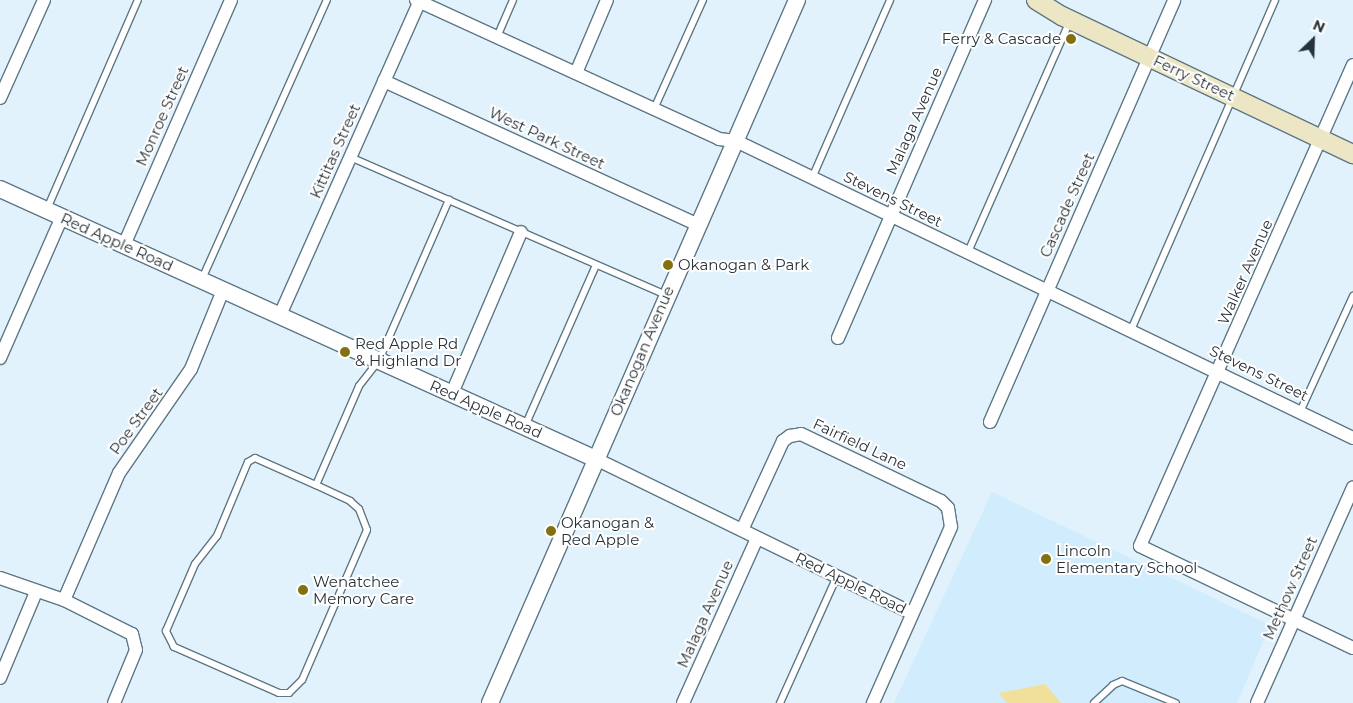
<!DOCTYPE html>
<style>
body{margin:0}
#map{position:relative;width:1353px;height:703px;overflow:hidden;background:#e2f2fc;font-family:Montserrat,sans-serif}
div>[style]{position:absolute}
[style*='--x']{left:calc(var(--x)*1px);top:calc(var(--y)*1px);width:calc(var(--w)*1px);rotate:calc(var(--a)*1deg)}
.built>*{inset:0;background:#d1ecfd}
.green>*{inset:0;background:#f0e09a}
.roads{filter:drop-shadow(1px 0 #5e7785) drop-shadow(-1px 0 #5e7785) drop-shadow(0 1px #5e7785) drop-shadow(0 -1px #5e7785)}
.service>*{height:6px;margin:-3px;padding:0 3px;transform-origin:3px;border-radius:3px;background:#fff}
.minor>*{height:12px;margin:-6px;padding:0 6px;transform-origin:6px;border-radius:6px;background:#fff}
.tertiary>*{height:16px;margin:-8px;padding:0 8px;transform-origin:8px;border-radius:8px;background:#fff}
.secondary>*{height:18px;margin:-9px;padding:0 9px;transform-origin:9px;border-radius:9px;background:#ede6c4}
.dots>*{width:14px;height:14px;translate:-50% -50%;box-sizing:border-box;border:2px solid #fff;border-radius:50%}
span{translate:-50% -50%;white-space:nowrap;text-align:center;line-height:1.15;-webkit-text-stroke:4px #fff;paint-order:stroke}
.poi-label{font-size:15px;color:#283239}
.right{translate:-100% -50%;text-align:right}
.left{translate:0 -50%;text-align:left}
.street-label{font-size:15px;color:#283239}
.north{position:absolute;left:1288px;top:15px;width:50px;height:50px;-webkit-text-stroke:4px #fff;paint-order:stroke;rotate:24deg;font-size:14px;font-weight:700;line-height:20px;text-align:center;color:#283239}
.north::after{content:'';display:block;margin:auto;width:18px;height:22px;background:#283239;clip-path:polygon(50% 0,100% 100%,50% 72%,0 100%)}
</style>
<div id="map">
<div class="built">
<div style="clip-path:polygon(992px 492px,1270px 625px,1237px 703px,894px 703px)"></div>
</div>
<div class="green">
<div style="clip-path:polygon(1045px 684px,1061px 703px,1007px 703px,999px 693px)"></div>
</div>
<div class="roads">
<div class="service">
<div style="--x:497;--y:37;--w:40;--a:-66.6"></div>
<div style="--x:654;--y:109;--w:120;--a:-65.8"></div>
<div style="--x:350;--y:157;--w:345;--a:23.6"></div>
<div style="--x:812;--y:178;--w:194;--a:-66.3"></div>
<div style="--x:47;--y:209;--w:228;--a:-66.5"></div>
<div style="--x:968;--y:252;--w:253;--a:-66.2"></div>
<div style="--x:202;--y:279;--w:306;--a:-65.9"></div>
<div style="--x:1131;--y:330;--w:360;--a:-66.4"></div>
<div style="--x:1300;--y:412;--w:128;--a:-65.4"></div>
<div style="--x:525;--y:426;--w:176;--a:-66.2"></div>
<div style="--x:316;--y:485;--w:38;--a:25"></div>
<div style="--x:350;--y:501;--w:12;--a:42"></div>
<div style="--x:359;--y:509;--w:22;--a:69"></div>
<div style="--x:367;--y:530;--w:163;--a:113.4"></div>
<div style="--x:302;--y:680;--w:18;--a:135"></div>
<div style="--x:289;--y:693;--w:10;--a:180"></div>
<div style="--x:279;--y:693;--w:115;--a:-156.3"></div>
<div style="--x:174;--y:647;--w:18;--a:-117"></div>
<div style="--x:166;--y:631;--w:73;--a:-66.6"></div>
<div style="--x:195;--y:564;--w:36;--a:-52"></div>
<div style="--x:217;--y:536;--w:80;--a:-67.3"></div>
<div style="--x:248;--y:462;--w:8;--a:-30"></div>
<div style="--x:255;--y:458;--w:67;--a:23.9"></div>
<div style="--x:316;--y:485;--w:108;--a:-66.5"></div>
<div style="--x:359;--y:386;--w:33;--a:-52"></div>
<div style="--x:379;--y:360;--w:175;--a:-66.4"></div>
<div style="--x:780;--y:703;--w:139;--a:-65.8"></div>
<div style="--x:1094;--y:703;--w:26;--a:-43"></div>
<div style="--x:1113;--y:685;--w:10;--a:-24"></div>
<div style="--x:1122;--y:681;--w:58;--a:22.2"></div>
</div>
<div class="minor">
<div style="--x:416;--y:0;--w:333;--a:24.6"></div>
<div style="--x:719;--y:139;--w:17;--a:7"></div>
<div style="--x:736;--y:141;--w:685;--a:25.7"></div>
<div style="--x:1353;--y:65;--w:526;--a:113.89"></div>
<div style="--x:1140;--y:546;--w:236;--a:25.6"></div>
<div style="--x:576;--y:73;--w:79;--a:-67"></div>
<div style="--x:384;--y:81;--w:344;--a:24.6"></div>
<div style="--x:0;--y:98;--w:107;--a:-65.8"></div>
<div style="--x:124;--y:245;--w:267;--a:-66.4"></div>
<div style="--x:280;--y:315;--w:345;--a:-66"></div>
<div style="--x:838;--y:338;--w:369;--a:-66.5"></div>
<div style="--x:0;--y:358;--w:154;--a:-66.3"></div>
<div style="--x:452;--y:393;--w:175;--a:-66.8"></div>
<div style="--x:990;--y:422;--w:460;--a:-66.4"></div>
<div style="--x:598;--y:460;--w:349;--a:26"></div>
<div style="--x:742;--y:530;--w:98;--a:-65.3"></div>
<div style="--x:783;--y:441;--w:9;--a:-36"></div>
<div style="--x:790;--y:436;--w:11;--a:-10"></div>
<div style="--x:801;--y:434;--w:155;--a:25.6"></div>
<div style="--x:941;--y:501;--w:10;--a:45"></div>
<div style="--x:948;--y:508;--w:19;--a:81"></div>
<div style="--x:951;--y:527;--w:193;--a:113.9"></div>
<div style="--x:0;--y:578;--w:68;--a:19"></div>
<div style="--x:64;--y:600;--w:76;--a:26.6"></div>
<div style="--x:132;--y:634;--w:16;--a:76"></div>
<div style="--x:136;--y:650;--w:57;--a:112.5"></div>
<div style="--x:64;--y:600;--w:138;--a:-66.6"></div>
<div style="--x:119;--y:473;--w:126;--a:-55.3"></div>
<div style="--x:191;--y:369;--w:85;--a:-67.9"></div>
<div style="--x:0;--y:678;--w:93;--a:-67.3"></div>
<div style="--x:683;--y:703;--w:181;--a:-65.8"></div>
<div style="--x:1257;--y:703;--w:236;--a:-66"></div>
</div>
<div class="tertiary">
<div style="--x:0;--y:189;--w:657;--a:24.38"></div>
<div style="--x:490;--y:703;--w:767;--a:-66.41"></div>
</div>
<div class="secondary">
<div style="--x:1036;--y:0;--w:31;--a:32"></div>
<div style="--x:1062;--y:16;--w:322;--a:25.4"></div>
</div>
</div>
<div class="dots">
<div style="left:1071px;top:39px;background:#837010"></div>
<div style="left:668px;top:265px;background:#837010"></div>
<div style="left:345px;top:352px;background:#837010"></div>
<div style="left:551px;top:531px;background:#837010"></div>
<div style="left:1046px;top:559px;background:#837010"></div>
<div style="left:303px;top:590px;background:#837010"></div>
</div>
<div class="poi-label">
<span class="right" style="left:1061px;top:39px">Ferry &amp; Cascade</span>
<span class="left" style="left:678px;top:265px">Okanogan &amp; Park</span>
<span class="left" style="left:355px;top:352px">Red Apple Rd<br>&amp; Highland Dr</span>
<span class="left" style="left:561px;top:531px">Okanogan &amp;<br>Red Apple</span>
<span class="left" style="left:1056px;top:559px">Lincoln<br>Elementary School</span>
<span class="left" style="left:313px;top:590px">Wenatchee<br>Memory Care</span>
</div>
<div class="street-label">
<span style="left:1194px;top:78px;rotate:25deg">Ferry Street</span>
<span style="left:162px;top:116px;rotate:-66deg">Monroe Street</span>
<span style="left:914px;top:121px;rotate:-66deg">Malaga Avenue</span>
<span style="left:547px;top:138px;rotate:25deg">West Park Street</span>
<span style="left:335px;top:151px;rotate:-66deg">Kittitas Street</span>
<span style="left:893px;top:199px;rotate:26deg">Stevens Street</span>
<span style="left:1067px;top:205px;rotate:-66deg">Cascade Street</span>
<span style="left:117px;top:242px;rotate:24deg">Red Apple Road</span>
<span style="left:1245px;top:272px;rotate:-66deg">Walker Avenue</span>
<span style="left:642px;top:351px;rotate:-67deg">Okanogan Avenue</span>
<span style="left:1259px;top:373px;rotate:26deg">Stevens Street</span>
<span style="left:486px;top:409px;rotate:24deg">Red Apple Road</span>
<span style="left:136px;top:421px;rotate:-54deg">Poe Street</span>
<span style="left:860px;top:444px;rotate:25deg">Fairfield Lane</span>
<span style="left:851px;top:583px;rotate:26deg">Red Apple Road</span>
<span style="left:1290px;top:588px;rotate:-66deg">Methow Street</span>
<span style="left:705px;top:614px;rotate:-66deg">Malaga Avenue</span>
</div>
<div class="north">N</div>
</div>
